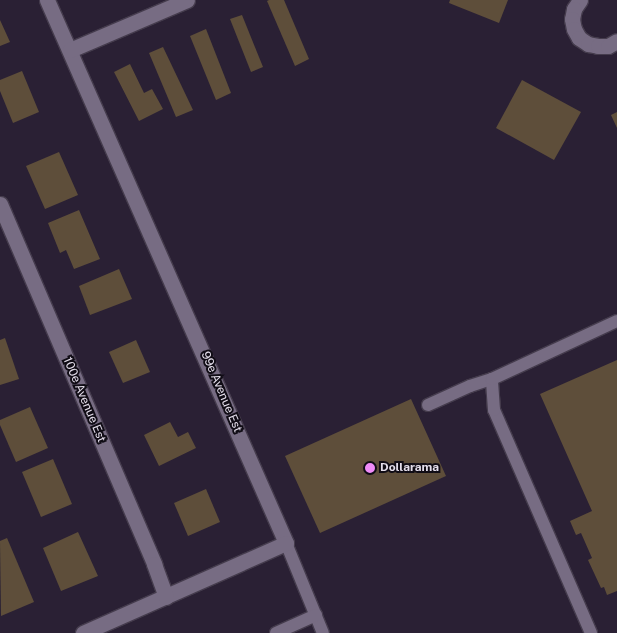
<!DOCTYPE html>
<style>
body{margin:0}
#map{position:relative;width:617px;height:633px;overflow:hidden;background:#2a2034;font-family:"Public Sans",sans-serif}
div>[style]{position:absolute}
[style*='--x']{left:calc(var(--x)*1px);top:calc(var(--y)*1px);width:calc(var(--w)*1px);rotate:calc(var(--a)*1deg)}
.building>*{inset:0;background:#5e4e3a}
.roads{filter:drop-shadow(1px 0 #453c4d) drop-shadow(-1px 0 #453c4d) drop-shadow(0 1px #453c4d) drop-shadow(0 -1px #453c4d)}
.lane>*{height:12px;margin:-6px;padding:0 6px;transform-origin:6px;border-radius:6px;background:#776c83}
.street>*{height:15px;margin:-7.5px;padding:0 7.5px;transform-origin:7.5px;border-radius:7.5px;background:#776c83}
.dots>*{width:14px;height:14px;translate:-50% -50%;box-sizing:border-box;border:2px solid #100c15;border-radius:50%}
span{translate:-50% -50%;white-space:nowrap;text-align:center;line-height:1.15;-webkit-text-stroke:4px #100c15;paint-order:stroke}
.street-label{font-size:12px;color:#e5dfec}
.poi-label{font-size:12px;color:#e5dfec;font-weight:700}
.left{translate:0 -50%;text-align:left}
</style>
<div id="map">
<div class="building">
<div style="clip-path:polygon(269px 0,284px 0,309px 59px,295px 66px,267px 1px)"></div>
<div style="clip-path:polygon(450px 0,508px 0,499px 23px,449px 3px)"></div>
<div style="clip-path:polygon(242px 15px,263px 67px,251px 72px,230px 19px)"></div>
<div style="clip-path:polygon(0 20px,10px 42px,0 46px)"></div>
<div style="clip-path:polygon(206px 29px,231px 93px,216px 100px,190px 36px)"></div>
<div style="clip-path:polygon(163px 47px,193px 110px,176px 117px,149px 53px)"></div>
<div style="clip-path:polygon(130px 64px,144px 93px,152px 89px,163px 109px,139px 121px,114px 72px)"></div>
<div style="clip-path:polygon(22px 71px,39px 112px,13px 123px,0 91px,0 80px)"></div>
<div style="clip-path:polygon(522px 80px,581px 112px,554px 160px,496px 128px)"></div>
<div style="clip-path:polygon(617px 112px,617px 128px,611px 115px)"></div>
<div style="clip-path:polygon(59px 152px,78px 195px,45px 209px,26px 166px)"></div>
<div style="clip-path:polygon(79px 210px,100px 259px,74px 269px,66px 250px,60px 253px,48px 223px)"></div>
<div style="clip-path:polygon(119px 269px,132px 299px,90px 315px,79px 286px)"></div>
<div style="clip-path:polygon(5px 338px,19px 379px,0 385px,0 340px)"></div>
<div style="clip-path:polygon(136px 340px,150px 372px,123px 383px,109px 352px)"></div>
<div style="clip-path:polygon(617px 360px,617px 591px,607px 595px,604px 587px,601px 588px,588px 560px,592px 558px,581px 533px,576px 535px,570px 521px,592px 511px,540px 394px)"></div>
<div style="clip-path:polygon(411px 399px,446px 476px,320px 533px,285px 456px)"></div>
<div style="clip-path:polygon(30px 407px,48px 448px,16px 462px,0 425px,0 420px)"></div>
<div style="clip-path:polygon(170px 422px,178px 437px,188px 432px,196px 448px,159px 466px,144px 435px)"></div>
<div style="clip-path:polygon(53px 459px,72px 504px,41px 517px,22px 472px)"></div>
<div style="clip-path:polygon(206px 489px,220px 522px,188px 536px,174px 503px)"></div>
<div style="clip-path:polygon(78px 532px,98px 576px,61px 591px,43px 548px)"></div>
<div style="clip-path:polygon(7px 538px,34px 602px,1px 616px,0 541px)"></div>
</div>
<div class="roads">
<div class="lane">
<div style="--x:428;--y:405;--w:46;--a:-24.3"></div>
<div style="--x:470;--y:386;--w:23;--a:-18"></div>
<div style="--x:286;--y:543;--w:97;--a:67.7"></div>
<div style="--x:276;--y:633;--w:44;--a:-24.2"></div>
<div style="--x:591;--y:633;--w:243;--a:-113.5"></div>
<div style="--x:494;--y:410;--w:31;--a:-94"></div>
<div style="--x:492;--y:379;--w:138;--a:-24.9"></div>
</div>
<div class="street">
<div style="--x:47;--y:0;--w:593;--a:66.24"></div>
<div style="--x:286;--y:543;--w:222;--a:156.1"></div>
<div style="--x:580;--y:0;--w:11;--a:124"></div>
<div style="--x:574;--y:9;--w:10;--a:101"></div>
<div style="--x:572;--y:19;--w:10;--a:79"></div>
<div style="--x:574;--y:29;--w:10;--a:61"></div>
<div style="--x:579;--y:38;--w:11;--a:34"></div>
<div style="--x:588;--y:44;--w:10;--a:11"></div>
<div style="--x:598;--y:46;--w:10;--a:0"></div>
<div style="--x:608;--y:46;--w:10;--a:-29"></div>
<div style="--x:70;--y:50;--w:127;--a:-23.1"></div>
<div style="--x:0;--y:204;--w:392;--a:66.8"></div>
<div style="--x:154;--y:564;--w:35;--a:70"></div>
</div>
</div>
<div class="dots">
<div style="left:370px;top:468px;background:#ef8bf7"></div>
</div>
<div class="street-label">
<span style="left:221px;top:392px;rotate:67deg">99e Avenue Est</span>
<span style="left:84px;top:400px;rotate:67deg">100e Avenue Est</span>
</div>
<div class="poi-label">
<span class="left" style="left:380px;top:468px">Dollarama</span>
</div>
</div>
